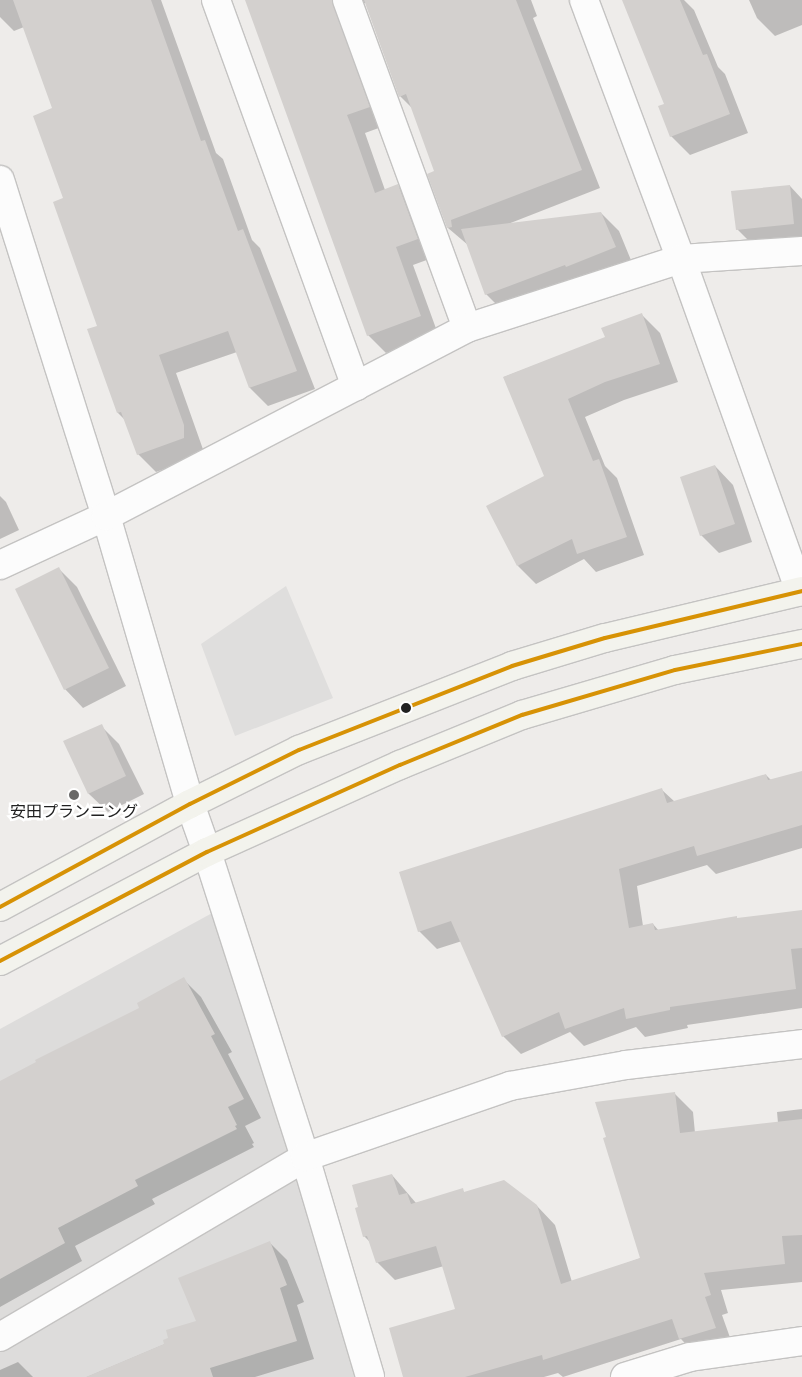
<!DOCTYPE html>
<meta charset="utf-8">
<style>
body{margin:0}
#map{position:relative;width:802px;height:1377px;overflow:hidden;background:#eeecea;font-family:"Roboto Condensed","Noto Sans JP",sans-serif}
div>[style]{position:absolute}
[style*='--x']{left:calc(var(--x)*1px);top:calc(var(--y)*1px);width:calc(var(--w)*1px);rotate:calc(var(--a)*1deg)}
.residential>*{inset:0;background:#dddcdb}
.parking>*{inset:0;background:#dfdedd}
.shadow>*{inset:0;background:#0003}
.building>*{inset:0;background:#d3d0ce}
.roads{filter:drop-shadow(1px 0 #c4c3c2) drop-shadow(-1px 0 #c4c3c2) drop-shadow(0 1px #c4c3c2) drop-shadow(0 -1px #c4c3c2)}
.street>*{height:28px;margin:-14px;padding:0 14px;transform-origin:14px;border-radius:14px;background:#fcfcfc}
.secondary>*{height:28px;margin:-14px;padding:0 14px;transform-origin:14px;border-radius:14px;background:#f3f3ed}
.bus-1>*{height:4px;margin:-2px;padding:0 2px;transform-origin:2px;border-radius:2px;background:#d79205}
.dots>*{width:14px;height:14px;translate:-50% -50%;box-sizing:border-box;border:2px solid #fff;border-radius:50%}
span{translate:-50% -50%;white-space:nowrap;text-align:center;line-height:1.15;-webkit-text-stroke:5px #fff;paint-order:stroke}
.poi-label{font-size:16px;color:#212121}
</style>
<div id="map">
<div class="residential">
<div style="clip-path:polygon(225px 906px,373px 1377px,0 1377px,0 1029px)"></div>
</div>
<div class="parking">
<div style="clip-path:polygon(286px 586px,333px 698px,235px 736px,201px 644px)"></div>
</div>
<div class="shadow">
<div style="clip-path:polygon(0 0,161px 0,216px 153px,223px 159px,252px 240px,260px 248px,315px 389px,268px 406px,250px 388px,237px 352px,176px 373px,205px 455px,156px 472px,138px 454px,126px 421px,118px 413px,99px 327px,65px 199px,54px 109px,24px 27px,14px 31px,0 17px)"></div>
<div style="clip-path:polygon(247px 0,531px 0,537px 16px,533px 18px,600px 188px,508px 224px,601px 213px,619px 231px,633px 265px,504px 312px,486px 294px,468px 245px,448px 228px,429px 174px,436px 172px,413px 109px,400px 96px,366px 3px,361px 3px,387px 125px,365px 133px,385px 190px,398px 186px,416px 204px,435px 257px,413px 265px,438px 334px,386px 353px,368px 335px)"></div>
<div style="clip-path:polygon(654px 0,684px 0,694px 10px,718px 67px,725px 74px,748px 133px,690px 155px,671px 136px)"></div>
<div style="clip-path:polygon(749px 0,802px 0,802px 25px,775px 36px,757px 18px)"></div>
<div style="clip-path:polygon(790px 186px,802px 199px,802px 243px,755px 247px,737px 229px)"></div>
<div style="clip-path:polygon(642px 315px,660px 333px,678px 382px,624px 400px,585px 417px,605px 466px,617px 478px,644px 555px,596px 572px,584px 559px,536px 584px,518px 566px,546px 477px,504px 377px,606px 338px)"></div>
<div style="clip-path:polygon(715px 466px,733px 485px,752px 542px,719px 553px,701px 535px)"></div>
<div style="clip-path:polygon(0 496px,6px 502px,19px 530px,0 539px)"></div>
<div style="clip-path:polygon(59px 569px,77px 587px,126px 686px,83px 708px,65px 689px)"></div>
<div style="clip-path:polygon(101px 726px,119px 744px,144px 794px,108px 812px,89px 794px,65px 742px)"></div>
<div style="clip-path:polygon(802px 772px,802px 848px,716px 874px,707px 865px,637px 886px,643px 926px,653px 924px,659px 931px,802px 911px,802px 1008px,687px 1025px,688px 1028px,645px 1037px,636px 1027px,584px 1046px,570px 1032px,521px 1054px,503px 1036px,462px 941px,437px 949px,419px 931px,662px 790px,675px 802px,766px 775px,772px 781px)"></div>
<div style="clip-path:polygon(183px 979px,201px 997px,232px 1052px,228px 1054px,261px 1118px,245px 1126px,254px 1143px,252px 1144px,254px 1147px,152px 1199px,155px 1204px,75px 1246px,82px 1261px,0 1307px,0 1083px,141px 1008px)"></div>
<div style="clip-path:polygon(675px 1094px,693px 1112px,695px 1133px,778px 1123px,777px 1112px,802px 1109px,802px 1282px,721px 1290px,728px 1313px,722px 1315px,733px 1346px,698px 1357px,681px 1339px,563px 1377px,558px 1373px,544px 1377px,405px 1377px,457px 1310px,444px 1266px,395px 1280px,377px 1262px,370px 1242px,364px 1236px,392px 1175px,416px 1203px,462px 1190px,465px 1193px,537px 1206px,555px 1225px,572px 1282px,641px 1258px)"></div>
<div style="clip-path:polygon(269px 1242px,287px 1260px,304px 1302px,297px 1305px,314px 1359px,255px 1377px,87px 1377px,165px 1344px,197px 1321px)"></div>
<div style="clip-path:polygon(18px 1362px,33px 1377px,0 1377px,0 1370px)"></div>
</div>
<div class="building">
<div style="clip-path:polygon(13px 0,151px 0,201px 141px,205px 140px,238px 231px,243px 229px,297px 371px,249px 388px,228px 331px,159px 355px,184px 425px,184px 438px,137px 455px,121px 412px,117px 413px,87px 329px,97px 326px,53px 202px,63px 198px,33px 116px,52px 108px)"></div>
<div style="clip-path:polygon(245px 0,332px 0,370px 107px,347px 115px,351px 125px,375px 193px,398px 184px,418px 239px,396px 247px,421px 316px,367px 336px)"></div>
<div style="clip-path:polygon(364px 0,516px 0,582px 170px,451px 220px,452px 227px,447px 228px,427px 174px,434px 171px,406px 94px,399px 97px)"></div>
<div style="clip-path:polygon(622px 0,680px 0,703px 55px,707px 54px,730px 114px,670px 137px,658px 106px,664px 104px)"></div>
<div style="clip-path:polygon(790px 185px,794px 224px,736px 230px,731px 191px)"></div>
<div style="clip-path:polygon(601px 212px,616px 247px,566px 267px,565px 265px,485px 295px,461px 229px)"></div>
<div style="clip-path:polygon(642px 313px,660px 364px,605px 382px,568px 399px,593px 461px,599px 459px,627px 537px,577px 554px,572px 539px,517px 566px,486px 506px,544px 476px,503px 377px,605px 337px,601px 328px)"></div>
<div style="clip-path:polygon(715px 465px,735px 524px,700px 536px,680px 477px)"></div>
<div style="clip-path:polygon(59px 567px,109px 668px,64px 690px,15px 589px)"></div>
<div style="clip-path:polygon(102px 724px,126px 776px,88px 794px,63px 741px)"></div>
<div style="clip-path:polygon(802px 771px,802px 825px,697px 856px,694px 846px,619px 869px,629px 928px,653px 923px,655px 930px,737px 916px,737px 918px,802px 910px,802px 948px,791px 949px,796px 989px,670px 1007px,670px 1010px,626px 1019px,624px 1008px,565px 1029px,559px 1012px,502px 1037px,451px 921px,418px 932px,399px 872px,662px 788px,667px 803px,766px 774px,768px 780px)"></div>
<div style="clip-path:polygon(184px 977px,215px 1034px,211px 1036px,244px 1099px,228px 1107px,237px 1125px,235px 1126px,237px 1129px,135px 1180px,138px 1186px,58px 1228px,65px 1243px,0 1279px,0 1081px,36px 1062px,35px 1060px,139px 1008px,137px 1003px)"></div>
<div style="clip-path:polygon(675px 1092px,680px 1133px,802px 1119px,802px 1235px,782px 1236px,785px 1264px,704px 1273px,711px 1295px,705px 1297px,716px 1328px,679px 1339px,672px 1319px,543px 1360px,542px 1355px,465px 1377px,403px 1377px,389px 1328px,455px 1309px,436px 1246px,376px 1263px,367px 1236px,363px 1237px,355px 1208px,358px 1207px,352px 1185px,392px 1174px,399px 1195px,407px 1193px,411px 1204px,463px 1188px,464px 1192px,504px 1180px,537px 1205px,561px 1284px,640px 1258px,603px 1138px,606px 1137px,595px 1102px)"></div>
<div style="clip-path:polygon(270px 1241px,287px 1285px,280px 1288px,297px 1341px,210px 1368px,213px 1377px,86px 1377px,164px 1344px,163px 1340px,168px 1338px,166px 1330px,196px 1321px,178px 1278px)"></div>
</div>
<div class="roads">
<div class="street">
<div style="--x:216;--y:0;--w:411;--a:70.1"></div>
<div style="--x:347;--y:0;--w:349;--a:69.9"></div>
<div style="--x:584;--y:0;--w:277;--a:69.5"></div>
<div style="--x:681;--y:259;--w:353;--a:70.3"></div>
<div style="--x:0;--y:180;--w:352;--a:72.5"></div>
<div style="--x:106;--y:516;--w:300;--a:73.7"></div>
<div style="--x:190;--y:804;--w:51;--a:70.5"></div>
<div style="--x:207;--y:852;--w:320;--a:72.2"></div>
<div style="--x:305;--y:1157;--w:229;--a:73.5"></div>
<div style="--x:0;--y:565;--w:117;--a:-24.8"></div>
<div style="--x:106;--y:516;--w:407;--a:-27.5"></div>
<div style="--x:467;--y:328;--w:225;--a:-17.9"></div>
<div style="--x:681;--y:259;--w:121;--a:-3.8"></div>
<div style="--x:0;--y:1337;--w:354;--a:-30.5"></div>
<div style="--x:305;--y:1157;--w:217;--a:-19.1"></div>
<div style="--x:510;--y:1086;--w:118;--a:-10.3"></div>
<div style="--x:626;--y:1065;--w:177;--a:-6.8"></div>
<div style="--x:625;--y:1377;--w:68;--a:-17.1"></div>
<div style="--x:690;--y:1357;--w:113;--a:-8.1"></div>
</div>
<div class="secondary">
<div style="--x:0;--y:907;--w:216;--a:-28.5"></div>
<div style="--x:190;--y:804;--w:122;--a:-26.4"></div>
<div style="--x:299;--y:750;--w:229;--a:-21.5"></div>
<div style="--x:512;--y:666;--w:97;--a:-16.8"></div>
<div style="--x:605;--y:638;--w:203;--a:-13.4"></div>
<div style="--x:0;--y:961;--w:234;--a:-27.8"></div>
<div style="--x:207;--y:852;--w:212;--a:-24.3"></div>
<div style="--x:400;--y:765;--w:132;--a:-22.3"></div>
<div style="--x:522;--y:715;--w:159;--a:-16.4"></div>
<div style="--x:675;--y:670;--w:130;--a:-11.6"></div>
</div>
</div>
<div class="bus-1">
<div style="--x:0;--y:907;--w:216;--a:-28.5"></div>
<div style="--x:190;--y:804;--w:122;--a:-26.4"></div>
<div style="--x:299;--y:750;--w:229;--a:-21.5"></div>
<div style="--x:512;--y:666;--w:97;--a:-16.8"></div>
<div style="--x:605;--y:638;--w:203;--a:-13.4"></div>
<div style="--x:0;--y:961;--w:234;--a:-27.8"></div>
<div style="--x:207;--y:852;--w:212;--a:-24.3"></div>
<div style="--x:400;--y:765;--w:132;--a:-22.3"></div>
<div style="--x:522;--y:715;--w:159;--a:-16.4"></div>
<div style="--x:675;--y:670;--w:130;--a:-11.6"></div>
</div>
<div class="dots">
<div style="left:406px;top:708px;background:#212121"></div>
<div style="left:74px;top:795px;background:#696867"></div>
</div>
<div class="poi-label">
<span style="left:74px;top:812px">安田プランニング</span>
</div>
</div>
